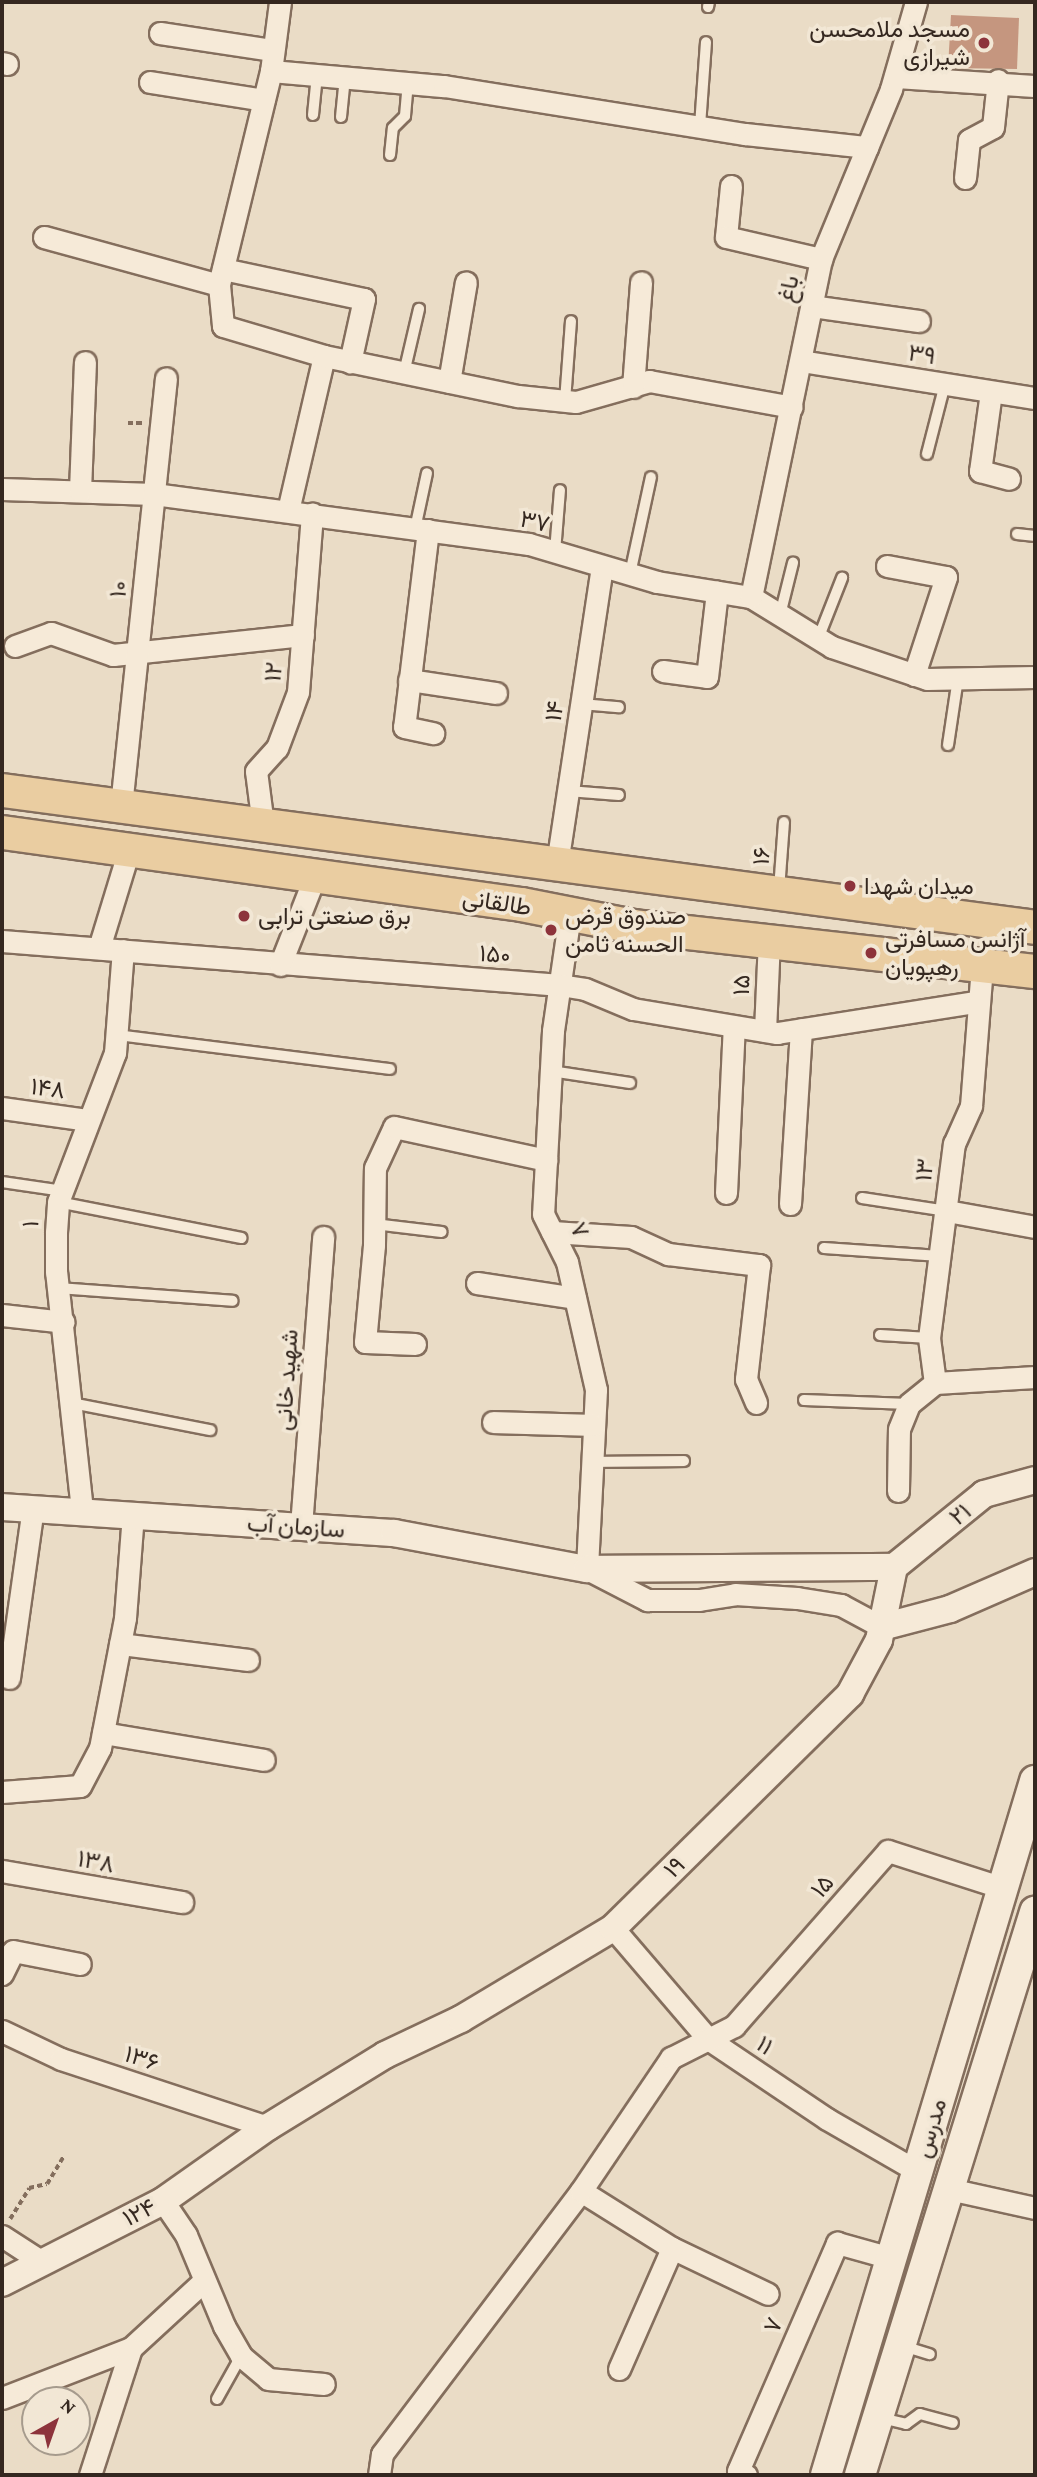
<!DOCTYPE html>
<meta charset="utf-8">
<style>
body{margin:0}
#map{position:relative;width:1037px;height:2477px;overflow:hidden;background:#eadcc6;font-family:"Crimson Pro",Vazirmatn,serif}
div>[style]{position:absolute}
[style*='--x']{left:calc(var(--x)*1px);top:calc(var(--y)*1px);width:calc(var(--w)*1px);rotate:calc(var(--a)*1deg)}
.building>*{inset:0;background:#c5967f}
.path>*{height:3.5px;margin-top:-1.75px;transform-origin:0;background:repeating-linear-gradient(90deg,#846e5d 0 5px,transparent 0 8.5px)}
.roads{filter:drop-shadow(2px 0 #846e5d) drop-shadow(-2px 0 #846e5d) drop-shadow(0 2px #846e5d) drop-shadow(0 -2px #846e5d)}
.service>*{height:10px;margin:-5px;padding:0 5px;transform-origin:5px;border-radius:5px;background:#f6ead8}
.minor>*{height:21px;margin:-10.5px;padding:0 10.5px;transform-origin:10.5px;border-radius:10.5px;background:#f6ead8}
.tertiary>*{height:26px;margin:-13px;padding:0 13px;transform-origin:13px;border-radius:13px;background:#f6ead8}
.secondary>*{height:30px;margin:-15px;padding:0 15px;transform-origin:15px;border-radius:15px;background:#f6ead8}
.primary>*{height:33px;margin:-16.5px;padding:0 16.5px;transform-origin:16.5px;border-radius:16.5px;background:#eacda1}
.dots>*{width:19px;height:19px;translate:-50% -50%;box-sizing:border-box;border:4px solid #f2e7d5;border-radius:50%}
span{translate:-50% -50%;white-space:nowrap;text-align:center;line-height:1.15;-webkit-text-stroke:7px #f2e7d5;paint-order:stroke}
.poi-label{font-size:24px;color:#352820}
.right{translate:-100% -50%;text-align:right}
.left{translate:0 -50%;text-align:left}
.street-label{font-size:24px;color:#352820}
.frame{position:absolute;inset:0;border:4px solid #352820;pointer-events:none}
.north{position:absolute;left:21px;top:2386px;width:70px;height:70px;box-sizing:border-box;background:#f2e7d5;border:2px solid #a69b8d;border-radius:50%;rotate:40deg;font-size:19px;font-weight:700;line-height:28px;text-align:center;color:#352820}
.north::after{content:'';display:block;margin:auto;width:24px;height:32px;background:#8d333b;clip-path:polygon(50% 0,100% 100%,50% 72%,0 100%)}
</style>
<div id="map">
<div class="building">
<div style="clip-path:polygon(951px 15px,1019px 18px,1017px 69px,948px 68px)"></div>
</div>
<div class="path">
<div style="--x:128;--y:423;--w:15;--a:0"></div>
<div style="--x:10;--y:2219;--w:36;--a:-58"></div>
<div style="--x:29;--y:2188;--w:18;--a:-13"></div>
<div style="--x:47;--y:2184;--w:31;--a:-59"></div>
</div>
<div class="roads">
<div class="service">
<div style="--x:708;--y:7;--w:5;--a:-79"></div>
<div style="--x:313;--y:115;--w:40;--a:-84.3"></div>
<div style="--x:341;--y:117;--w:40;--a:-84.3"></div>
<div style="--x:700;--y:126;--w:84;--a:-85.9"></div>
<div style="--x:390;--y:155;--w:27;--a:-84"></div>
<div style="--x:393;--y:128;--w:17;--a:-45"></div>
<div style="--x:405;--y:116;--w:33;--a:-85"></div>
<div style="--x:404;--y:373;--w:66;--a:-76.8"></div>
<div style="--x:565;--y:401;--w:80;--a:-85.7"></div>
<div style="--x:927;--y:454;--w:72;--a:-75.6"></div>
<div style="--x:415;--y:529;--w:57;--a:-77.9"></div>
<div style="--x:1017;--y:534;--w:18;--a:6"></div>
<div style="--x:555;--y:552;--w:62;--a:-85.4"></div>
<div style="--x:630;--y:574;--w:99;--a:-77.8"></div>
<div style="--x:780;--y:615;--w:54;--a:-76"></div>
<div style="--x:818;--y:639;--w:66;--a:-68.5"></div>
<div style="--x:581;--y:704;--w:38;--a:5"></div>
<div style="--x:948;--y:745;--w:68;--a:-81.5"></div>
<div style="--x:568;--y:791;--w:51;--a:4.5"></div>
<div style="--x:779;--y:890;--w:68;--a:-85.8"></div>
<div style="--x:117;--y:1035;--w:275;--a:7.1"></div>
<div style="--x:551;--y:1071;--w:80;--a:8.6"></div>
<div style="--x:2;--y:1182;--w:62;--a:8.4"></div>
<div style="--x:862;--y:1198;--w:86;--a:8.7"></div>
<div style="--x:58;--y:1202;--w:187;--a:11.1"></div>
<div style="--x:374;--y:1224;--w:68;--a:6.7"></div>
<div style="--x:824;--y:1248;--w:116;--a:3.9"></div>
<div style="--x:58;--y:1288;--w:175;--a:4.2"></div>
<div style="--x:880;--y:1335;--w:49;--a:3.5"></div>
<div style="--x:804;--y:1400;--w:105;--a:2.2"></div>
<div style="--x:72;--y:1403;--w:141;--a:11.1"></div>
<div style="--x:591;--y:1462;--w:93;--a:-0.6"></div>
<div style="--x:903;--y:2346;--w:28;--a:17"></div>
<div style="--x:217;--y:2399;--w:49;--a:-60.8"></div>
<div style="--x:881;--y:2418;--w:26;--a:13"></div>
<div style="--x:906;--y:2424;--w:17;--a:-36"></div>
<div style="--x:920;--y:2414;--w:34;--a:15"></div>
</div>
<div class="minor">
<div style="--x:280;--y:2;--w:70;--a:97.4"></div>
<div style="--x:271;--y:71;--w:220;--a:103.7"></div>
<div style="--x:219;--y:285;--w:41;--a:84.4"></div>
<div style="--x:223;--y:326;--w:105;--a:16.5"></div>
<div style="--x:324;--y:356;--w:159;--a:103.1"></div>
<div style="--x:160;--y:33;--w:114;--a:8.6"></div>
<div style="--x:2;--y:63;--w:5;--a:11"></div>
<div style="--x:271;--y:71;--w:174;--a:5"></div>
<div style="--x:444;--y:86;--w:305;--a:9.1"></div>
<div style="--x:745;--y:134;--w:123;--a:6.1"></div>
<div style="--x:895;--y:77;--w:140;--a:3.7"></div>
<div style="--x:150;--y:82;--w:115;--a:9"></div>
<div style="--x:965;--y:178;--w:38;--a:-84"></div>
<div style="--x:969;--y:140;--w:27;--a:-28"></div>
<div style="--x:993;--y:127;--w:47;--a:-83.9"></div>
<div style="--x:731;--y:186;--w:51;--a:95.6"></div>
<div style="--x:726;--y:237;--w:98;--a:13"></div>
<div style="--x:44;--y:237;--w:181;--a:15.3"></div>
<div style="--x:223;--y:269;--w:144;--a:12"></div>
<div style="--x:364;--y:299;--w:65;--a:102.5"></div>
<div style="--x:812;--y:306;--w:108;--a:8"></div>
<div style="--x:324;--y:356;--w:198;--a:11.7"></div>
<div style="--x:518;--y:396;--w:58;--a:5.9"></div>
<div style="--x:576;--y:402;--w:76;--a:-16"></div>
<div style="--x:649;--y:381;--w:145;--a:10.3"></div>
<div style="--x:801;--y:361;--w:237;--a:9"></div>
<div style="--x:449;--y:382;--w:101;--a:-80.4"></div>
<div style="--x:633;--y:387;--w:105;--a:-85.6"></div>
<div style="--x:991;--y:392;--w:80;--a:97.9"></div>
<div style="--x:980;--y:471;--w:30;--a:15"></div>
<div style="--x:2;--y:489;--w:152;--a:1.9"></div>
<div style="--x:154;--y:494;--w:378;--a:7.6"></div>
<div style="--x:529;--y:544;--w:134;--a:16.5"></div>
<div style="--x:657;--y:582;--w:95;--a:9.1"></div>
<div style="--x:751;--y:597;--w:95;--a:31.7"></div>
<div style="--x:832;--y:647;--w:100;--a:18.6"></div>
<div style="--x:927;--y:679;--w:108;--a:-1.1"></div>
<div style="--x:80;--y:491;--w:129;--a:-87.8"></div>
<div style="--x:428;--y:530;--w:198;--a:96.9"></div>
<div style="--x:404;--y:727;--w:30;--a:12"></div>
<div style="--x:887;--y:566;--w:60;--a:10.6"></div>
<div style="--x:946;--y:577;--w:103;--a:108.1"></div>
<div style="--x:751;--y:597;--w:345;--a:-78.3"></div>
<div style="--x:821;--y:259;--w:184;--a:-67.6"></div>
<div style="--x:891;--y:89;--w:91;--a:-74"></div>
<div style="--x:15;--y:646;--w:38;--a:-20"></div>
<div style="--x:51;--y:633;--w:66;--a:19.5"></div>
<div style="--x:113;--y:655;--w:191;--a:-6"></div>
<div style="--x:663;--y:671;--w:44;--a:7.8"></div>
<div style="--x:707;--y:677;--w:86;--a:-83.3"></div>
<div style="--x:409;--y:680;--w:88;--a:8.5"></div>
<div style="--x:121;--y:806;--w:430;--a:-84"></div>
<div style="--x:263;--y:825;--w:54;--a:-97.4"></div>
<div style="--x:256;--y:771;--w:31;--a:-48"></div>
<div style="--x:277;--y:748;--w:60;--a:-69.4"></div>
<div style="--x:298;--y:692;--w:179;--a:-85.5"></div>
<div style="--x:557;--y:864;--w:301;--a:-81.4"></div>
<div style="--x:570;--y:914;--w:118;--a:98.3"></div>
<div style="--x:553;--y:1031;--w:183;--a:93.1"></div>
<div style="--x:543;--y:1214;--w:54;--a:63.4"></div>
<div style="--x:567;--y:1262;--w:131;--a:77.2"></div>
<div style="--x:596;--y:1390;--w:179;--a:92.9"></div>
<div style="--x:587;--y:1569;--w:68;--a:27.3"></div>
<div style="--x:647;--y:1600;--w:52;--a:0"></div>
<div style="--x:699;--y:1600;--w:36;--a:-9"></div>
<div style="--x:735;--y:1594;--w:62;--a:3.7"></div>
<div style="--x:797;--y:1598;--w:45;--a:9"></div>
<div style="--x:841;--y:1605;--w:47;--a:28.2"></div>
<div style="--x:2;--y:941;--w:560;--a:4.51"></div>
<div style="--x:560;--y:985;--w:25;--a:9"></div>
<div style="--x:585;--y:989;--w:52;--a:22.6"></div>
<div style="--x:633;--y:1009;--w:146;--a:9.5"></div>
<div style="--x:777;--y:1033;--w:201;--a:-8.9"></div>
<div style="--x:99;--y:948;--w:102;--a:-73"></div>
<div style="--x:280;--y:965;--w:96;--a:-68.5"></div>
<div style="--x:765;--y:1031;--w:90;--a:-87.5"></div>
<div style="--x:2;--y:1108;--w:86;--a:8"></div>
<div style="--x:726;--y:1193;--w:167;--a:-87.3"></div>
<div style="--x:790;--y:1204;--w:175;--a:-86.4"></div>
<div style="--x:947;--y:1211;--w:89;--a:10.3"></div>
<div style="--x:552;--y:1232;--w:79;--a:3.6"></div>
<div style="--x:631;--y:1237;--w:41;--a:24.7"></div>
<div style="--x:668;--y:1254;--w:92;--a:6.9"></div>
<div style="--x:759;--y:1265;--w:115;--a:96.5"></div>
<div style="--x:746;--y:1379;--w:26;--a:67"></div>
<div style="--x:477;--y:1283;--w:99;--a:8.7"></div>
<div style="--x:2;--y:1315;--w:62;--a:6.4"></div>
<div style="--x:415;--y:1344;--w:50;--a:-177.7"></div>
<div style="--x:365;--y:1342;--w:97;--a:-84.7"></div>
<div style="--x:374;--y:1245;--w:77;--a:-89.3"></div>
<div style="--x:375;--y:1168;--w:45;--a:-65.1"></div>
<div style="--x:394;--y:1127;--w:156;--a:12.2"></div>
<div style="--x:935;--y:1383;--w:45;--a:-97.6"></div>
<div style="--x:929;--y:1338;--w:196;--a:-82.7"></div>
<div style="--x:954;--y:1144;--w:42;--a:-65.9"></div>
<div style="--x:971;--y:1106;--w:141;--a:-85.5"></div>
<div style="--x:493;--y:1422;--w:100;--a:1.7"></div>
<div style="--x:898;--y:1491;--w:62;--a:-89.1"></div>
<div style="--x:899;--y:1429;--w:27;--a:-68"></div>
<div style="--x:909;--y:1404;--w:33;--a:-39"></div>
<div style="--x:935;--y:1383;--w:100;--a:-3.4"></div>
<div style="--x:82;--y:1510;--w:239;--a:-96.2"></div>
<div style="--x:56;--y:1272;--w:40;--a:-90"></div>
<div style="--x:56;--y:1232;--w:30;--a:-86"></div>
<div style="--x:58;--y:1202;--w:160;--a:-69.1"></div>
<div style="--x:115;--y:1053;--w:103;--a:-85.6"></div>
<div style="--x:301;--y:1526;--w:290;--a:-85.6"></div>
<div style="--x:120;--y:1644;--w:129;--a:7.1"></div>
<div style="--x:9;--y:1678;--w:172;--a:-82"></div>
<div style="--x:103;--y:1733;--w:163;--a:9.5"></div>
<div style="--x:2;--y:1792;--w:78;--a:-4.4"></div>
<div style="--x:80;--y:1786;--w:43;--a:-62.2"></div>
<div style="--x:100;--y:1748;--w:132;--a:-79.1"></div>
<div style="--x:125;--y:1618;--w:104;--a:-85.6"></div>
<div style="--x:2;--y:1871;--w:183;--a:9.8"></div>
<div style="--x:613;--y:1928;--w:146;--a:49.4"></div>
<div style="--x:708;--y:2039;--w:143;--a:33.9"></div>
<div style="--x:827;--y:2119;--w:104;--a:30"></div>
<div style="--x:2;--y:1974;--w:25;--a:-64"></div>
<div style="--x:13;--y:1951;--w:68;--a:11"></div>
<div style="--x:2;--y:2031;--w:65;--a:25.4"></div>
<div style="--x:61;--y:2059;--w:218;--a:18.2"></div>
<div style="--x:949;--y:2189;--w:88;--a:12.5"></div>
<div style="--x:581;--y:2191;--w:107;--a:32.1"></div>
<div style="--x:672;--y:2248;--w:106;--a:25.6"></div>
<div style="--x:163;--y:2201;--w:41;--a:55.9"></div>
<div style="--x:186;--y:2235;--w:99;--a:67.3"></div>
<div style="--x:224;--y:2326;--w:34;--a:60"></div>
<div style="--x:241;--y:2356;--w:35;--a:40"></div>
<div style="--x:268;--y:2379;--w:56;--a:5.1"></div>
<div style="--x:2;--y:2236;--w:48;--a:33"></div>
<div style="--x:619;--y:2369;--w:132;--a:-66.3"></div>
<div style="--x:2;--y:2398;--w:138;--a:-21.2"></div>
<div style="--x:131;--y:2348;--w:100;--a:-42.6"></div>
<div style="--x:90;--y:2475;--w:133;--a:-72.1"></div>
<div style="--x:379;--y:2475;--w:21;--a:-82"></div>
<div style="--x:382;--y:2454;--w:330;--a:-52.9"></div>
<div style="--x:581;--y:2191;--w:161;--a:-55.9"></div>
<div style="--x:671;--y:2058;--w:71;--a:-26.9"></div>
<div style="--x:734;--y:2026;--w:233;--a:-48.7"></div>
<div style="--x:888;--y:1851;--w:121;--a:17.8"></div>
<div style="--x:746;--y:2475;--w:9;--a:-153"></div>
<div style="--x:738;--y:2471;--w:249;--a:-66.5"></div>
<div style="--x:837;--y:2243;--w:56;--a:15.5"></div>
</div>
<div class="tertiary">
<div style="--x:2;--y:1507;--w:393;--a:3.8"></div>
<div style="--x:394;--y:1533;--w:196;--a:10.6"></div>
<div style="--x:587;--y:1569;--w:307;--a:-0.4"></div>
<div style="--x:894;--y:1567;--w:116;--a:-39"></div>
<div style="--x:984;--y:1494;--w:53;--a:-15.4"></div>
<div style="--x:882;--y:1627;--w:70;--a:-14.8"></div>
<div style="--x:950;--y:1609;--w:93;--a:-23.5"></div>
<div style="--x:2;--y:2283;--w:181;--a:-27"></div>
<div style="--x:163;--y:2201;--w:128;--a:-35.2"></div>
<div style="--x:268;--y:2127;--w:137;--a:-31.6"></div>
<div style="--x:385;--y:2055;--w:84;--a:-25.3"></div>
<div style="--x:461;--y:2019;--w:177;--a:-30.9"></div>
<div style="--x:613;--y:1928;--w:333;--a:-44.6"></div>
<div style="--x:850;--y:1694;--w:61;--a:-61.8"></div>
<div style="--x:879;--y:1640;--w:75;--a:-78.4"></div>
</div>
<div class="secondary">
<div style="--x:826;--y:2475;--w:725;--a:-73.24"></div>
<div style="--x:860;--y:2475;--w:590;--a:-72.73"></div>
</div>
<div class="primary">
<div style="--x:2;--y:790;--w:1042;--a:7.55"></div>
<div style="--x:2;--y:832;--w:524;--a:7.9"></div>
<div style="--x:521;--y:904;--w:114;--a:11.1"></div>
<div style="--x:633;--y:926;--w:405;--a:6.4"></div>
</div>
</div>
<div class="dots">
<div style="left:984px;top:43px;background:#8d333b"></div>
<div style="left:850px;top:886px;background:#8d333b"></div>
<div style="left:244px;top:916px;background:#8d333b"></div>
<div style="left:551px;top:930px;background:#8d333b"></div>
<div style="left:871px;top:953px;background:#8d333b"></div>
</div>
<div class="poi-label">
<span class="right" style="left:970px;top:43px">مسجد ملامحسن<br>شیرازی</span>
<span class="left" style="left:864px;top:886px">میدان شهدا</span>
<span class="left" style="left:258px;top:916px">برق صنعتی ترابی</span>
<span class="left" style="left:565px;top:930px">صندوق قرض<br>الحسنه ثامن</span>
<span class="left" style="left:885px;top:953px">آژانس مسافرتی<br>رهپویان</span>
</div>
<div class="street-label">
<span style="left:788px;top:289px;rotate:-79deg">باغ</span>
<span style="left:922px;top:354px;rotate:9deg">۳۹</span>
<span style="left:535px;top:521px;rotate:12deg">۳۷</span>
<span style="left:118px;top:589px;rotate:-84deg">۱۰</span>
<span style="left:273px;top:672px;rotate:-84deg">۱۲</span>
<span style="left:554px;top:711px;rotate:-81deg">۱۴</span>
<span style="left:761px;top:856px;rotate:-86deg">۱۶</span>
<span style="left:497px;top:902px;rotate:9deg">طالقانی</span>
<span style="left:495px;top:954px;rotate:4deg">۱۵۰</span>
<span style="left:741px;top:985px;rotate:-87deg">۱۵</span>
<span style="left:48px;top:1088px;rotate:8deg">۱۴۸</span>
<span style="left:924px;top:1170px;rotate:-84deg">۱۳</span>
<span style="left:30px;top:1224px;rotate:-86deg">۱</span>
<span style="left:580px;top:1230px;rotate:64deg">۷</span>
<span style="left:286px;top:1380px;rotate:-86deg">شهید خانی</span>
<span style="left:960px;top:1514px;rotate:-39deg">۲۱</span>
<span style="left:296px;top:1526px;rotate:4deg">سازمان آب</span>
<span style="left:96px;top:1861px;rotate:10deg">۱۳۸</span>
<span style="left:674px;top:1867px;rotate:-45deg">۱۹</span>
<span style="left:822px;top:1886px;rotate:-49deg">۱۵</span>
<span style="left:765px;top:2045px;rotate:34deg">۱۱</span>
<span style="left:142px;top:2058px;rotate:18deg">۱۳۶</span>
<span style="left:930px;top:2128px;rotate:-73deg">مدرس</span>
<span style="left:139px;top:2212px;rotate:-27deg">۱۲۴</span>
<span style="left:773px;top:2325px;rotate:-66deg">۷</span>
</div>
<div class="frame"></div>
<div class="north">N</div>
</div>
